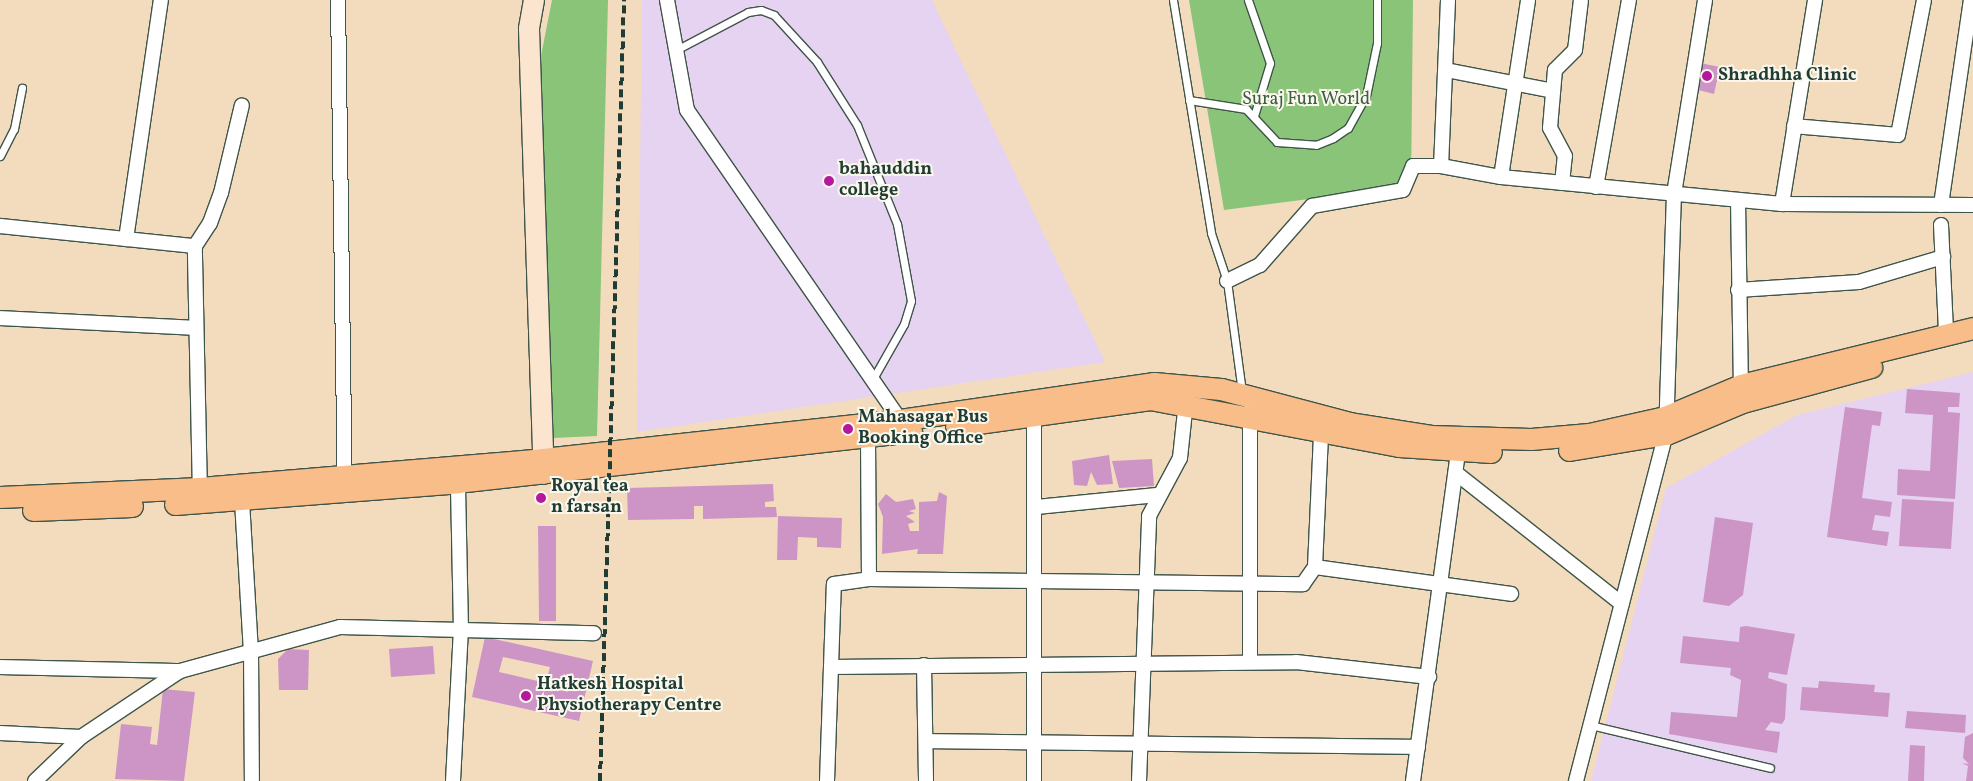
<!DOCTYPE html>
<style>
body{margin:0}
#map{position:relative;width:1973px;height:781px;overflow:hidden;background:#f3dcbd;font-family:Vollkorn,serif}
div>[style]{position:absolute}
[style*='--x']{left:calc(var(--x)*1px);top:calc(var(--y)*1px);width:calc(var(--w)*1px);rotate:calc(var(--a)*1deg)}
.built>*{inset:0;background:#e5d3f1}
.green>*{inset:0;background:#89c479}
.building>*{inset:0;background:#cd95c6}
.roads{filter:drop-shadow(1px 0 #3f5549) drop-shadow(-1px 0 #3f5549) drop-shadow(0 1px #3f5549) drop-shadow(0 -1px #3f5549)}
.lane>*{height:7px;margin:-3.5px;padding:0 3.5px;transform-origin:3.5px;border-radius:3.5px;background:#fff}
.street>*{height:14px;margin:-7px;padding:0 7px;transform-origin:7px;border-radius:7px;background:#fff}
.secondary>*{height:20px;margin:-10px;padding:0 10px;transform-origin:10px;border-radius:10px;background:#fce5cf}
.primary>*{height:21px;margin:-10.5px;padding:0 10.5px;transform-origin:10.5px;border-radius:10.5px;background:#f8bd88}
.rail>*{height:4px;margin-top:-2px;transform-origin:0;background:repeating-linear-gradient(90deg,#1f3d34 0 8px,transparent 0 12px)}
.dots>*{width:14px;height:14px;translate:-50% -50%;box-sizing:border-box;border:2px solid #fbf7ec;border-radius:50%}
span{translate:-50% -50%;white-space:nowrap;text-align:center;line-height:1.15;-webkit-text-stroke:4px #fbf7ec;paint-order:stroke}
.poi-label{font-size:18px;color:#1f3d34;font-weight:700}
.left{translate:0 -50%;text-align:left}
.park-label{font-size:18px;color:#3a5f45}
</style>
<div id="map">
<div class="built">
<div style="clip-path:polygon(642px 0,932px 0,1105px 362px,637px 432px)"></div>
<div style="clip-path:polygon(1973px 372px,1973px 781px,1591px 781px,1666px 488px,1797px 415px)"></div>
</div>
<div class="green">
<div style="clip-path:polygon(552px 0,608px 0,597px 436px,553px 438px,540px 61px)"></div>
<div style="clip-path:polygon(1189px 0,1413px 0,1411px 186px,1224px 210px)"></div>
</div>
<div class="building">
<div style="clip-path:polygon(1700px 63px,1720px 67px,1714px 94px,1694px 89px)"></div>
<div style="clip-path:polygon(1907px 389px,1960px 393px,1959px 407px,1948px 407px,1948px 412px,1960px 413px,1955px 499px,1897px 495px,1898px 469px,1930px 471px,1933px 415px,1905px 413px)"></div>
<div style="clip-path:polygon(1845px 407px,1882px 412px,1880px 426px,1872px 425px,1862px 498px,1892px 502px,1890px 517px,1875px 515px,1872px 530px,1889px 532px,1887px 546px,1827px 537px)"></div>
<div style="clip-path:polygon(1109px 455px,1113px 484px,1097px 485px,1091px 472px,1087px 486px,1074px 485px,1072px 461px)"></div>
<div style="clip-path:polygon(1152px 459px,1154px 486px,1119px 488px,1112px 461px)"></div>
<div style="clip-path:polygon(773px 484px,774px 501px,765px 502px,765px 507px,776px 507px,777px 517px,703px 519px,703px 506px,694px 506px,694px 519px,628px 520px,627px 488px)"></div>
<div style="clip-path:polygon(939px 492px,947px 496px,943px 554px,917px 554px,918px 549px,882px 554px,883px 517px,878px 504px,886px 494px,896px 502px,913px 499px,916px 509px,909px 511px,915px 513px,906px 516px,915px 522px,908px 524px,910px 531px,919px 531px,919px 502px,937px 501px)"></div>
<div style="clip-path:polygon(1902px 499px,1954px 502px,1951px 549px,1899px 546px)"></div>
<div style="clip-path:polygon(778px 516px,842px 518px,841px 548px,817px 547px,817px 538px,798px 537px,797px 560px,777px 560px)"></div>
<div style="clip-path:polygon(1715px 517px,1753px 523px,1743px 595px,1729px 606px,1703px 602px)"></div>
<div style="clip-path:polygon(538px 526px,556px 526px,556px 621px,539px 621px)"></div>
<div style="clip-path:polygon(1746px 626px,1795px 634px,1787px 675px,1769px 672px,1768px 678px,1787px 684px,1785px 719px,1782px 724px,1771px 722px,1765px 730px,1780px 732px,1777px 753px,1669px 734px,1671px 712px,1737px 717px,1741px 680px,1730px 675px,1731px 668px,1680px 663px,1683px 636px,1739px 642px,1740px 627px)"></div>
<div style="clip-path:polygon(evenodd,485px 637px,593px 661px,579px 721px,472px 697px,485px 637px,503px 657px,550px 667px,546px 683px,499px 672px,503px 657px)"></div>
<div style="clip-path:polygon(433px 646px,435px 674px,391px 677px,389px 649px)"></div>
<div style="clip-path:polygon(288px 649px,309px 650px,308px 690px,279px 690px,278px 659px)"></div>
<div style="clip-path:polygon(1819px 681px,1875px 685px,1874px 692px,1890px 693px,1888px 717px,1800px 710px,1802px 687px,1818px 688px)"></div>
<div style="clip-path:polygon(163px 689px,195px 692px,184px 781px,115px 779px,121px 724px,152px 727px,150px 744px,157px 745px)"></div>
<div style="clip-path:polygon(1907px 711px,1966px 715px,1965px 733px,1905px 728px)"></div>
<div style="clip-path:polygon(1973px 733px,1973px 781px,1966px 781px,1968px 766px,1962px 763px,1969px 764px,1963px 758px,1965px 737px)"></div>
<div style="clip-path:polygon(1910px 745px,1925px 746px,1924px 781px,1908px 781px)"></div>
</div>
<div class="roads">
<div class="lane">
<div style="--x:1173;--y:0;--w:236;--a:80.7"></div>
<div style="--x:1211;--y:233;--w:51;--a:71.6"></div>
<div style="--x:1227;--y:281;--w:112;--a:82.3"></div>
<div style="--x:1248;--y:0;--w:67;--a:70.8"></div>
<div style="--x:1270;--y:63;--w:55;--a:106.8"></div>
<div style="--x:676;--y:50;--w:81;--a:-27.8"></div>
<div style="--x:748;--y:12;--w:13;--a:-9"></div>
<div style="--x:761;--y:10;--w:14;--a:21"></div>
<div style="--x:774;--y:15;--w:64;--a:47.5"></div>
<div style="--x:817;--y:62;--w:75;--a:57.6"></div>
<div style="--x:857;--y:125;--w:107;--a:68"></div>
<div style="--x:897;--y:224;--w:78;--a:79.7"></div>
<div style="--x:911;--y:301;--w:24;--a:107"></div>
<div style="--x:904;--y:324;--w:61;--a:119.5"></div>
<div style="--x:1189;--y:100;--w:58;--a:9"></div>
<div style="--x:1246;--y:109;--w:45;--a:46.8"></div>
<div style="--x:1277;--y:142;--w:39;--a:4"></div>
<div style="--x:1316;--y:145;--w:18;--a:-22"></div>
<div style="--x:1333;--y:138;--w:18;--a:-34"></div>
<div style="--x:1348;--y:128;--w:37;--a:-61"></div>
<div style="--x:1366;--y:96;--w:54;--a:-78.3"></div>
<div style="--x:1377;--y:43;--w:43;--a:-90"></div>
<div style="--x:0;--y:156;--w:30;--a:-63"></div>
<div style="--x:14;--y:129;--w:42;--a:-79"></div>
<div style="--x:1590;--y:725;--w:185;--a:13.4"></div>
</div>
<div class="street">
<div style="--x:338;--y:0;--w:478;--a:89.2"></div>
<div style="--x:667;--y:0;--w:112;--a:79.7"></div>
<div style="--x:687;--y:110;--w:376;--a:55.5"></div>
<div style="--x:1448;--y:0;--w:166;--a:92.4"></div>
<div style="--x:1441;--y:166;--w:61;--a:10.4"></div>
<div style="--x:1501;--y:177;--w:282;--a:5.5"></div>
<div style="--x:1782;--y:204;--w:191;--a:0.3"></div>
<div style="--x:1446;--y:70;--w:109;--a:11.1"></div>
<div style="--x:1794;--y:126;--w:104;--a:4.9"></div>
<div style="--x:1898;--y:135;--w:137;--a:-79.1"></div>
<div style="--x:1501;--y:177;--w:179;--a:-81.3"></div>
<div style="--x:1562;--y:183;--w:27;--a:-84"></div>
<div style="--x:1565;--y:156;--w:32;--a:-118"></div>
<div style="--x:1550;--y:128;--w:58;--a:-85.1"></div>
<div style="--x:1555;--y:70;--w:28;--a:-45"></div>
<div style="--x:1575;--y:50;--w:50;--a:-83.2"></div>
<div style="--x:1596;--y:187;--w:190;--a:-80"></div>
<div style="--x:1738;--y:200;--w:185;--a:89.1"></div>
<div style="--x:1782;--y:204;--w:207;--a:-80.8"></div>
<div style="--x:1941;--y:205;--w:207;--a:-81.7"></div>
<div style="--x:1941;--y:225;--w:107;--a:87.3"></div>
<div style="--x:0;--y:226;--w:196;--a:5.9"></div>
<div style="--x:126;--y:239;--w:242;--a:-81.7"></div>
<div style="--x:1227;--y:281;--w:37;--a:-26"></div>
<div style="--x:1260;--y:265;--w:79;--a:-48.6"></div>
<div style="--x:1312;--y:206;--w:92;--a:-10"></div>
<div style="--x:1403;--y:190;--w:26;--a:-67"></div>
<div style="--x:1413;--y:166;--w:28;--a:0"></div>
<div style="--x:1738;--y:290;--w:121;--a:-3.8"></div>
<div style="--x:1859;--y:282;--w:88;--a:-16.6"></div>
<div style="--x:0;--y:318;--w:196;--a:2.9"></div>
<div style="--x:1250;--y:411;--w:251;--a:90"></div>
<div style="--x:868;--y:438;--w:141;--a:89.6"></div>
<div style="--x:1456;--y:473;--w:211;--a:38.3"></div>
<div style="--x:200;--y:495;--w:249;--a:-91.2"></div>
<div style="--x:195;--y:246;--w:27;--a:-57"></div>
<div style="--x:210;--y:223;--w:32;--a:-70"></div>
<div style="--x:221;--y:193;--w:90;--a:-76.6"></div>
<div style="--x:242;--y:501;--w:150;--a:86.6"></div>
<div style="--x:251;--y:651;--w:130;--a:89.6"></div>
<div style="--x:1036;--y:507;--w:122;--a:-5.7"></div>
<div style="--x:1315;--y:567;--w:133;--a:-87.4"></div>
<div style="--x:924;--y:665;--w:116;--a:89"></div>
<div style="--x:0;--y:667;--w:180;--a:1.3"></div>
<div style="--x:831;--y:667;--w:465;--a:-0.6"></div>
<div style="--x:1296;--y:662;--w:134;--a:6.4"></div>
<div style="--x:0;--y:733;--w:81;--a:2.8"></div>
<div style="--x:926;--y:741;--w:492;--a:0.7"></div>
<div style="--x:35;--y:781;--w:64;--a:-43.7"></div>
<div style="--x:81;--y:737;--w:119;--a:-33.7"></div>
<div style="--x:180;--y:671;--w:166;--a:-15.4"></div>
<div style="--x:340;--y:627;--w:254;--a:1.4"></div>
<div style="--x:453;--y:781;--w:151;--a:-87"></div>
<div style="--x:461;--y:630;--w:148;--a:-91.2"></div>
<div style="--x:827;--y:781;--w:197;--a:-88"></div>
<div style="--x:834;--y:584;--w:35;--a:-8"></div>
<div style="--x:869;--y:579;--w:434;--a:0.7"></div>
<div style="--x:1303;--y:584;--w:21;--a:-55"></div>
<div style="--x:1315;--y:567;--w:198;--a:7.8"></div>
<div style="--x:1034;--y:781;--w:365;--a:-90"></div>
<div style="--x:1139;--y:781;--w:265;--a:-87.8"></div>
<div style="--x:1149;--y:516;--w:66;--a:-61.9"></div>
<div style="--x:1180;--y:458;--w:56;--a:-83.9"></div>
<div style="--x:1413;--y:781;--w:332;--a:-82.2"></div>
<div style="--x:1576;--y:781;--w:358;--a:-75.5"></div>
<div style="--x:1666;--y:434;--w:240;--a:-88.1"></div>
<div style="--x:1674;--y:194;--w:196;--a:-80.9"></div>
</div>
<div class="secondary">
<div style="--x:534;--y:0;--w:29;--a:100"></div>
<div style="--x:529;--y:29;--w:445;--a:88.1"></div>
</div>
<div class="primary">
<div style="--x:956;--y:426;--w:196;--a:-7.9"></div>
<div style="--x:1150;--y:399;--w:253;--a:10.7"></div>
<div style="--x:1399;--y:446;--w:92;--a:3.7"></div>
<div style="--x:1569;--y:450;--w:98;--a:-9.4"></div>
<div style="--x:1666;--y:434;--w:82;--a:-22.8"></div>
<div style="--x:1742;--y:402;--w:134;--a:-15.2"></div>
<div style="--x:0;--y:497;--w:200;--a:-2.6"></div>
<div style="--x:200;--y:488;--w:343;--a:-4.8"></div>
<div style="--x:542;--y:459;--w:360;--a:-6.2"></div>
<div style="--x:900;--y:420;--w:257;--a:-8.3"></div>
<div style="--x:1154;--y:383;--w:67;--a:5.1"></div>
<div style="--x:1221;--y:389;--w:133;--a:14.8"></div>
<div style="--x:1350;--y:423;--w:82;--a:9.1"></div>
<div style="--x:1431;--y:436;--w:100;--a:1.7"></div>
<div style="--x:1531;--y:439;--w:58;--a:-4.9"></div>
<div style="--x:1589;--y:434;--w:78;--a:-12.6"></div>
<div style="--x:1665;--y:417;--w:82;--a:-22.8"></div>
<div style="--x:1741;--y:385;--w:239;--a:-13.8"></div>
<div style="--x:175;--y:504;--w:284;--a:-4.4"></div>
<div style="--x:458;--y:482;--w:456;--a:-6.4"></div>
<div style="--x:33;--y:510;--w:99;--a:-2.3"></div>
</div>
</div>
<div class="rail">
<div style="--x:600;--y:781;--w:781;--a:-88.24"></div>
</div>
<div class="dots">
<div style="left:1707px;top:76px;background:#b5179e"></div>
<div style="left:829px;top:181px;background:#b5179e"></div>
<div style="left:848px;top:429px;background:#b5179e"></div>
<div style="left:541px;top:498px;background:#b5179e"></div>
<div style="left:526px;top:696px;background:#b5179e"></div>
</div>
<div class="poi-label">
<span class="left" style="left:1718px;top:76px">Shradhha Clinic</span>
<span class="left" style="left:839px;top:181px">bahauddin<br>college</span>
<span class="left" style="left:858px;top:429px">Mahasagar Bus<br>Booking Office</span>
<span class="left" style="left:551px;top:498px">Royal tea<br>n farsan</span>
<span class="left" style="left:537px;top:696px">Hatkesh Hospital<br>Physiotherapy Centre</span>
</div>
<div class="park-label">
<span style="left:1306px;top:100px">Suraj Fun World</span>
</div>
</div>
